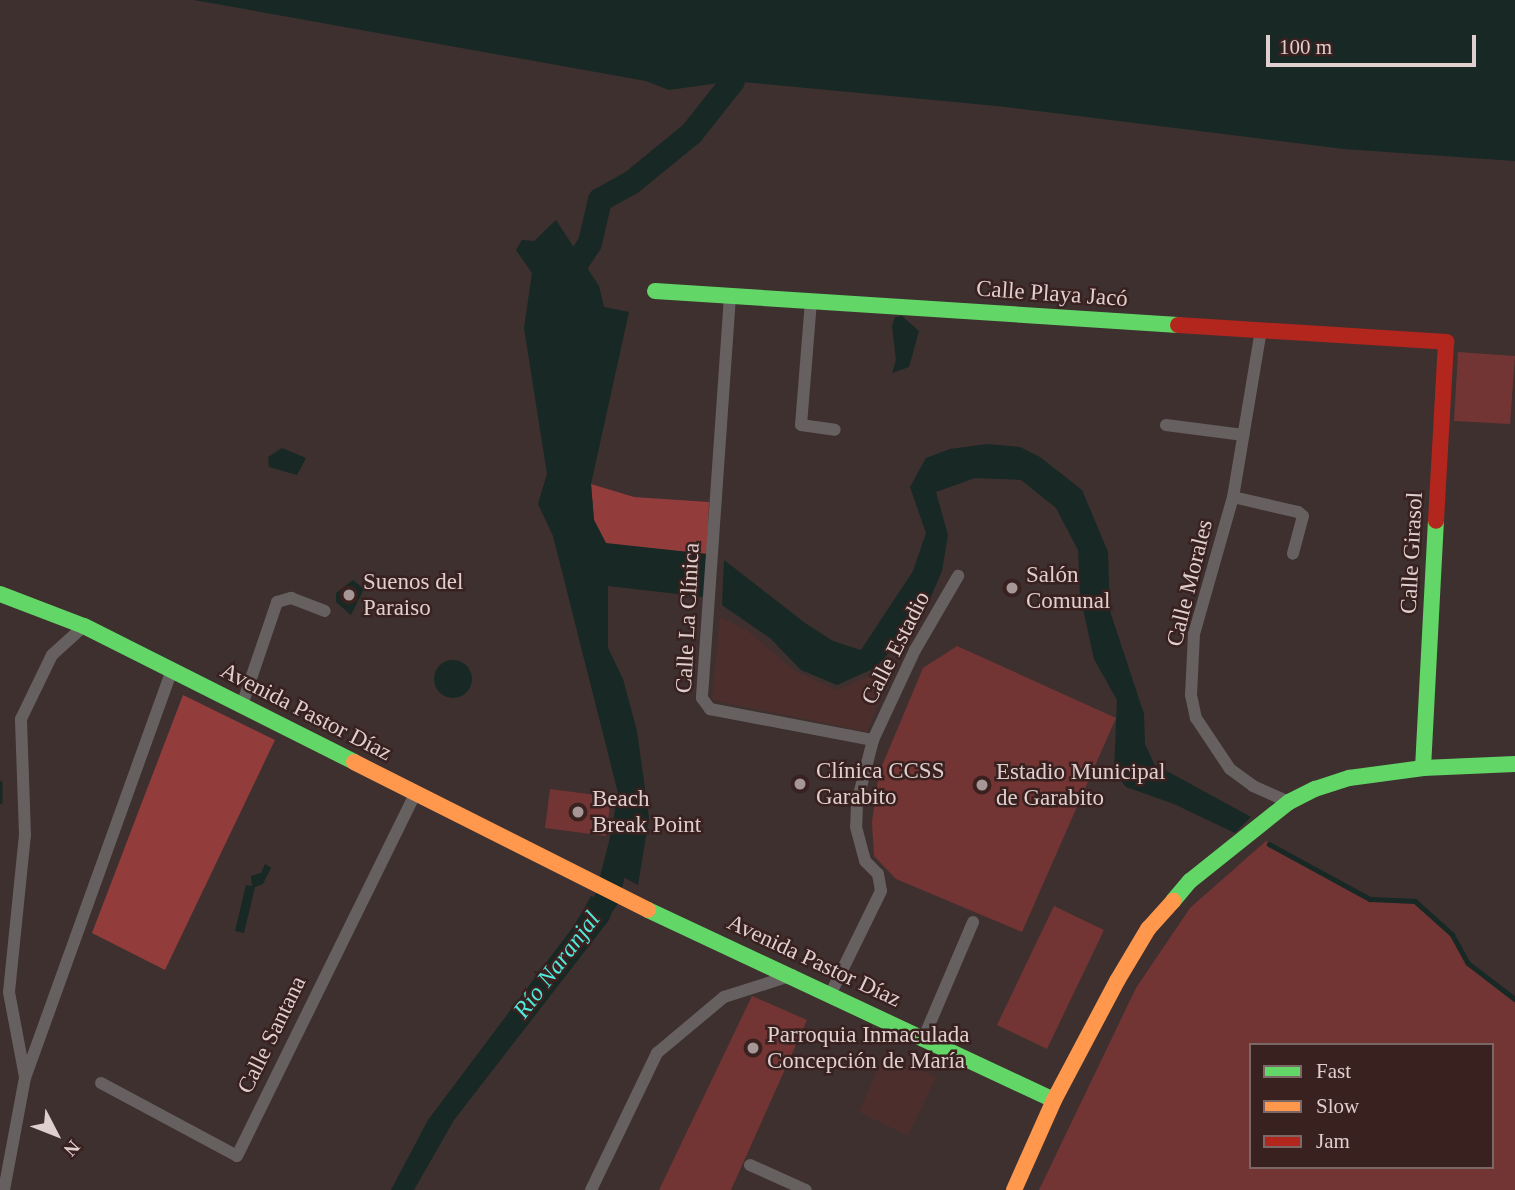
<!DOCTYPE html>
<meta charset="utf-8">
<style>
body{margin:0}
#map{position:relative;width:1515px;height:1190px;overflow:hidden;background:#3d302f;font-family:"Times New Roman",serif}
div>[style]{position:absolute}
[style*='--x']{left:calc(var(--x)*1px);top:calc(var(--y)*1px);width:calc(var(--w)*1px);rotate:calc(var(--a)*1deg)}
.built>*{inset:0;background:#4c2f2d}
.green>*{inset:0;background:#733534}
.forest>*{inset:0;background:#923c3c}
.water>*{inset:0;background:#172825}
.round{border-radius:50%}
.stream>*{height:4.5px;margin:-2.25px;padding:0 2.25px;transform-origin:2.25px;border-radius:2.25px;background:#172825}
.river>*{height:24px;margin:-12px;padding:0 12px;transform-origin:12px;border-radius:12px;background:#172825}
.street>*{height:12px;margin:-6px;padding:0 6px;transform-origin:6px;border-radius:6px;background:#666060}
.fast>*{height:16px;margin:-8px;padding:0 8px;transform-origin:8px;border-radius:8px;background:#63d668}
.slow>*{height:16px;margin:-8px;padding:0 8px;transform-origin:8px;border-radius:8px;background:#ff974d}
.jam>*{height:16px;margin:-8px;padding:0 8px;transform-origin:8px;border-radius:8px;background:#b3261e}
.dots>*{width:19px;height:19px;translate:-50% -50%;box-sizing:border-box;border:4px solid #38211f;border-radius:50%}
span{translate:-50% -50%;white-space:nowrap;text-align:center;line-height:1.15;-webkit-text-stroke:5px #38211f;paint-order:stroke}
.street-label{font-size:23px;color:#dfcfce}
.poi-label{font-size:23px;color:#dfcfce}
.left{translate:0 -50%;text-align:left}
.water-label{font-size:24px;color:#52e9db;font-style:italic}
.legend{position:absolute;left:1249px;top:1043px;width:245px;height:126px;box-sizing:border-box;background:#38211f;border:2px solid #7b6765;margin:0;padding:9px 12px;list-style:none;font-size:21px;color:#dfcfce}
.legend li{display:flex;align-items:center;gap:14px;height:35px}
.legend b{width:35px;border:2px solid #7b6765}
.north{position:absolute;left:21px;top:1099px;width:70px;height:70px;-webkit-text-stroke:5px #38211f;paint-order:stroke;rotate:132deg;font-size:19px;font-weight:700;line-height:28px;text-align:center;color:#dfcfce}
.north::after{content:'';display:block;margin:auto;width:24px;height:32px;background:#dfcfce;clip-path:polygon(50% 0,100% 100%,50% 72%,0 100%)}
.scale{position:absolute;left:1266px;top:35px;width:210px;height:32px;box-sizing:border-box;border:4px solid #dfcfce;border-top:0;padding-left:9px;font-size:21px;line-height:24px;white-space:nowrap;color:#dfcfce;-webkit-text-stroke:5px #38211f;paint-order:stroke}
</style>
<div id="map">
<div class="built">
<div style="clip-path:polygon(720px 617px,748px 631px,795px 671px,837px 690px,876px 673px,888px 681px,867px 732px,712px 700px)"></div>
<div style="clip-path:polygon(885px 1052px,936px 1077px,908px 1136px,859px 1112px)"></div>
</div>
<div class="green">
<div style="clip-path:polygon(1458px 352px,1515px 356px,1510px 424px,1454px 421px)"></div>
<div style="clip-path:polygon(957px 646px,1116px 718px,1022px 932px,896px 879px,874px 856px,872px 822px,879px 773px,923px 668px)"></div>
<div style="clip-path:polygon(550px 789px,611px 797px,606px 836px,545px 828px)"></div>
<div style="clip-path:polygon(evenodd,1266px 841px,1370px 899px,1415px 901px,1452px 934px,1468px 964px,1515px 999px,1515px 1190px,1039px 1190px,1136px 988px,1190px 908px,1266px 841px,1251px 1045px,1492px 1045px,1492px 1167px,1251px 1167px,1251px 1045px)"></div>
<div style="clip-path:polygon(1054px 906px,1104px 930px,1047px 1049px,997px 1025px)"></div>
<div style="clip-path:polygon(752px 996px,807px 1020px,731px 1190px,659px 1190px)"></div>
</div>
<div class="forest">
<div style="clip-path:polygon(591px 484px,634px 497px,709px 502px,707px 554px,606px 544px,594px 520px)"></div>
<div style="clip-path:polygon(183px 695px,275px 740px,165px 970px,92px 933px)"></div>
</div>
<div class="water">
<div style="clip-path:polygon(194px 0,1515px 0,1515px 161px,1344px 149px,997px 106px,733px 81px,669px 90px,646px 81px)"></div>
<div style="clip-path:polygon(556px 220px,599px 286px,604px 307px,629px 312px,591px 484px,594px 520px,606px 543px,707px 554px,704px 597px,608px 586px,608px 648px,623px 679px,637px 731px,649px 818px,638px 885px,605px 867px,618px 793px,553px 536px,538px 504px,547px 474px,524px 328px,532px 273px,516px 250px,522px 240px,534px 241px)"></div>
<div style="clip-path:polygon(902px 316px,919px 331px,909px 367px,892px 373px,896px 360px,892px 326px,895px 317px)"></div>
<div style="clip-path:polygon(987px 444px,1020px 447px,1040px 457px,1082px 490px,1108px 552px,1110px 611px,1144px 714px,1145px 744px,1154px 764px,1251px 817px,1235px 833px,1174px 804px,1126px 787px,1114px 772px,1117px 700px,1094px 659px,1080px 595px,1078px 550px,1056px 508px,1021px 480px,975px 478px,936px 492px,948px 535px,942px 571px,923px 615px,875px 668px,837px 685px,801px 670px,770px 638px,722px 605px,724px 560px,805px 623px,833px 641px,861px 650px,913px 571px,926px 533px,910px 487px,926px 458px,950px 449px)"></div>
<div style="clip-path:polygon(282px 448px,306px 458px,297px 475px,269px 467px,268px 457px)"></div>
<div style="clip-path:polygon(353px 580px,364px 589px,351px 615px,336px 602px,336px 593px)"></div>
<div class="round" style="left:434px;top:660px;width:38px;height:38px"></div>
<div style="clip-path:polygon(265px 864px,271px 868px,263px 884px,255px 887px,244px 933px,235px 931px,246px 885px,252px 886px,251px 876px,261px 873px)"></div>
<div style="clip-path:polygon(591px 896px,614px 906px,609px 920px,454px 1120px,414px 1190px,391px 1190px,428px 1120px,576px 923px)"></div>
</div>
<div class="stream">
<div style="--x:0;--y:783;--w:18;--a:90"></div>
<div style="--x:1269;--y:844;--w:115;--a:28.6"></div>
<div style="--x:1370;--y:899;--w:45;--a:2.5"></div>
<div style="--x:1415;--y:901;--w:50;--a:41.7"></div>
<div style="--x:1452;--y:934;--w:33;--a:61"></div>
<div style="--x:1468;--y:963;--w:59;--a:37.5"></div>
</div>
<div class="river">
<div style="--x:562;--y:286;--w:51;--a:-56.9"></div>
<div style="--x:590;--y:243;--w:44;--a:-76.9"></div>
<div style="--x:600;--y:200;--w:35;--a:-29"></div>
<div style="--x:631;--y:183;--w:79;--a:-39.3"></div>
<div style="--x:692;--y:133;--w:66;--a:-51.7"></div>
<div style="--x:587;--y:927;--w:35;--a:-55"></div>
<div style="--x:607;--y:898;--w:61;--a:-75.7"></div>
</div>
<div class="street">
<div style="--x:730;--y:296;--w:403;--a:94"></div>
<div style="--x:702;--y:698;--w:14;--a:54"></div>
<div style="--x:710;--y:709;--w:166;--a:10.8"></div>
<div style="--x:873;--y:740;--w:65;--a:104.3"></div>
<div style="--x:857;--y:803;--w:24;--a:92"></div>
<div style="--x:856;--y:827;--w:35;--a:75"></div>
<div style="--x:865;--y:861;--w:18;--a:45"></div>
<div style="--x:878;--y:874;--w:17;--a:80"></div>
<div style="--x:881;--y:891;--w:114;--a:116.1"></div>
<div style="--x:811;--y:301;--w:124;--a:94.6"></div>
<div style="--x:801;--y:425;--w:34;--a:8"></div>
<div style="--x:1261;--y:330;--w:169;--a:99.5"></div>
<div style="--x:1233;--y:497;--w:142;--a:105.9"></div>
<div style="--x:1194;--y:634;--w:61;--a:92.8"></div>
<div style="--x:1191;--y:695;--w:24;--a:78"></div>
<div style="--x:1196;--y:718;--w:61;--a:56.3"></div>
<div style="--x:1230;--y:769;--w:29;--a:36"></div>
<div style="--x:1253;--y:786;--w:39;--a:24"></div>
<div style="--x:1166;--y:425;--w:78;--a:7.4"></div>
<div style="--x:1233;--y:497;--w:67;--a:13"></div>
<div style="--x:1298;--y:512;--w:6;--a:39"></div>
<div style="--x:1303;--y:516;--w:39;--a:105"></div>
<div style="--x:242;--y:705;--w:109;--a:-71.2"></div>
<div style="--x:277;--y:602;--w:15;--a:-16"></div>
<div style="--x:291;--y:598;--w:36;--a:21"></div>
<div style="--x:873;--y:740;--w:99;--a:-65"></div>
<div style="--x:915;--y:650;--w:86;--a:-59.8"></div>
<div style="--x:924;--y:1037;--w:125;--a:-66.9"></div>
<div style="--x:25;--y:1077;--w:86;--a:-100.7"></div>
<div style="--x:9;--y:992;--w:158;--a:-84.2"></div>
<div style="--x:25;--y:835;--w:116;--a:-92"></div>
<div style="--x:21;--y:719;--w:71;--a:-64.2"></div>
<div style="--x:52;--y:655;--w:43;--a:-42.2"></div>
<div style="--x:101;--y:1083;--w:154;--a:28.2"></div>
<div style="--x:237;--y:1156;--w:403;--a:-63.8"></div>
<div style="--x:750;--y:1165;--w:61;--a:24.1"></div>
<div style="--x:4;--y:1190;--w:114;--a:-79.4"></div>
<div style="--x:25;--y:1078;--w:434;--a:-70.2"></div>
<div style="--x:591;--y:1190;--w:152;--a:-64.3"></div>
<div style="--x:657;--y:1053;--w:87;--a:-39.9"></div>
<div style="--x:724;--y:997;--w:72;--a:-17.7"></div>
</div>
<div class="fast">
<div style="--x:655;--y:291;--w:524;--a:3.72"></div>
<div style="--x:0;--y:594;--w:90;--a:20.9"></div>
<div style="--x:84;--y:626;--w:302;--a:26.7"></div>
<div style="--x:1423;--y:768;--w:247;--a:-87"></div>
<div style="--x:1173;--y:901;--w:26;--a:-50"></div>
<div style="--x:1190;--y:881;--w:127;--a:-38.6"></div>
<div style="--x:1289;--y:802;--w:29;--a:-27"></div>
<div style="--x:1315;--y:789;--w:36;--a:-18"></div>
<div style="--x:1349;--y:778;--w:75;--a:-7.7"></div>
<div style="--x:1423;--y:768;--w:92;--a:-2.5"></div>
<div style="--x:648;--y:910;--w:448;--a:25.1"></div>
</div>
<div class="slow">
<div style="--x:354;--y:762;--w:329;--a:26.7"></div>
<div style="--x:1014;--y:1190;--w:98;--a:-66"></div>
<div style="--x:1054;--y:1100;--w:135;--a:-62.1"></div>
<div style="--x:1117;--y:981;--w:61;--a:-59.2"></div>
<div style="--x:1148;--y:929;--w:38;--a:-48"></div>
</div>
<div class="jam">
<div style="--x:1178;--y:325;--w:269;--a:3.6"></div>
<div style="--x:1446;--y:342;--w:179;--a:93.2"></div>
</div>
<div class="dots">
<div style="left:1012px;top:588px;background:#a69796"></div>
<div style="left:349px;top:595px;background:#a69796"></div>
<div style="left:800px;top:784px;background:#a69796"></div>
<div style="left:982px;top:785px;background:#a69796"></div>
<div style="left:578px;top:812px;background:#a69796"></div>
<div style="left:753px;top:1048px;background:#a69796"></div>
</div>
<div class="street-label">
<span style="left:1052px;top:294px;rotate:4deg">Calle Playa Jacó</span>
<span style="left:1412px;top:553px;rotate:-87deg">Calle Girasol</span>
<span style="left:1190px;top:583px;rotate:-76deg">Calle Morales</span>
<span style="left:688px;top:618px;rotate:-87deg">Calle La Clínica</span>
<span style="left:896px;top:648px;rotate:-63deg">Calle Estadio</span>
<span style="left:306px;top:712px;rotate:27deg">Avenida Pastor Díaz</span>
<span style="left:814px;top:961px;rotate:25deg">Avenida Pastor Díaz</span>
<span style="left:272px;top:1035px;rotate:-64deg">Calle Santana</span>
</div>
<div class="poi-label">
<span class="left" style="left:1026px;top:588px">Salón<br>Comunal</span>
<span class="left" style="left:363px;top:595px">Suenos del<br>Paraiso</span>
<span class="left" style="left:816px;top:784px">Clínica CCSS<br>Garabito</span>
<span class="left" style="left:996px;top:785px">Estadio Municipal<br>de Garabito</span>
<span class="left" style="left:592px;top:812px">Beach<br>Break Point</span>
<span class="left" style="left:767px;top:1048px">Parroquia Inmaculada<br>Concepción de María</span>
</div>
<div class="water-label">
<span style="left:557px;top:965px;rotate:-53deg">Río Naranjal</span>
</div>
<ul class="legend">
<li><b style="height:9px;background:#63d668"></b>Fast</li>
<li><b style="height:9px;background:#ff974d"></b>Slow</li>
<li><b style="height:9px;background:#b3261e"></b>Jam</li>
</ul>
<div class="north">N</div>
<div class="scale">100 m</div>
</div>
